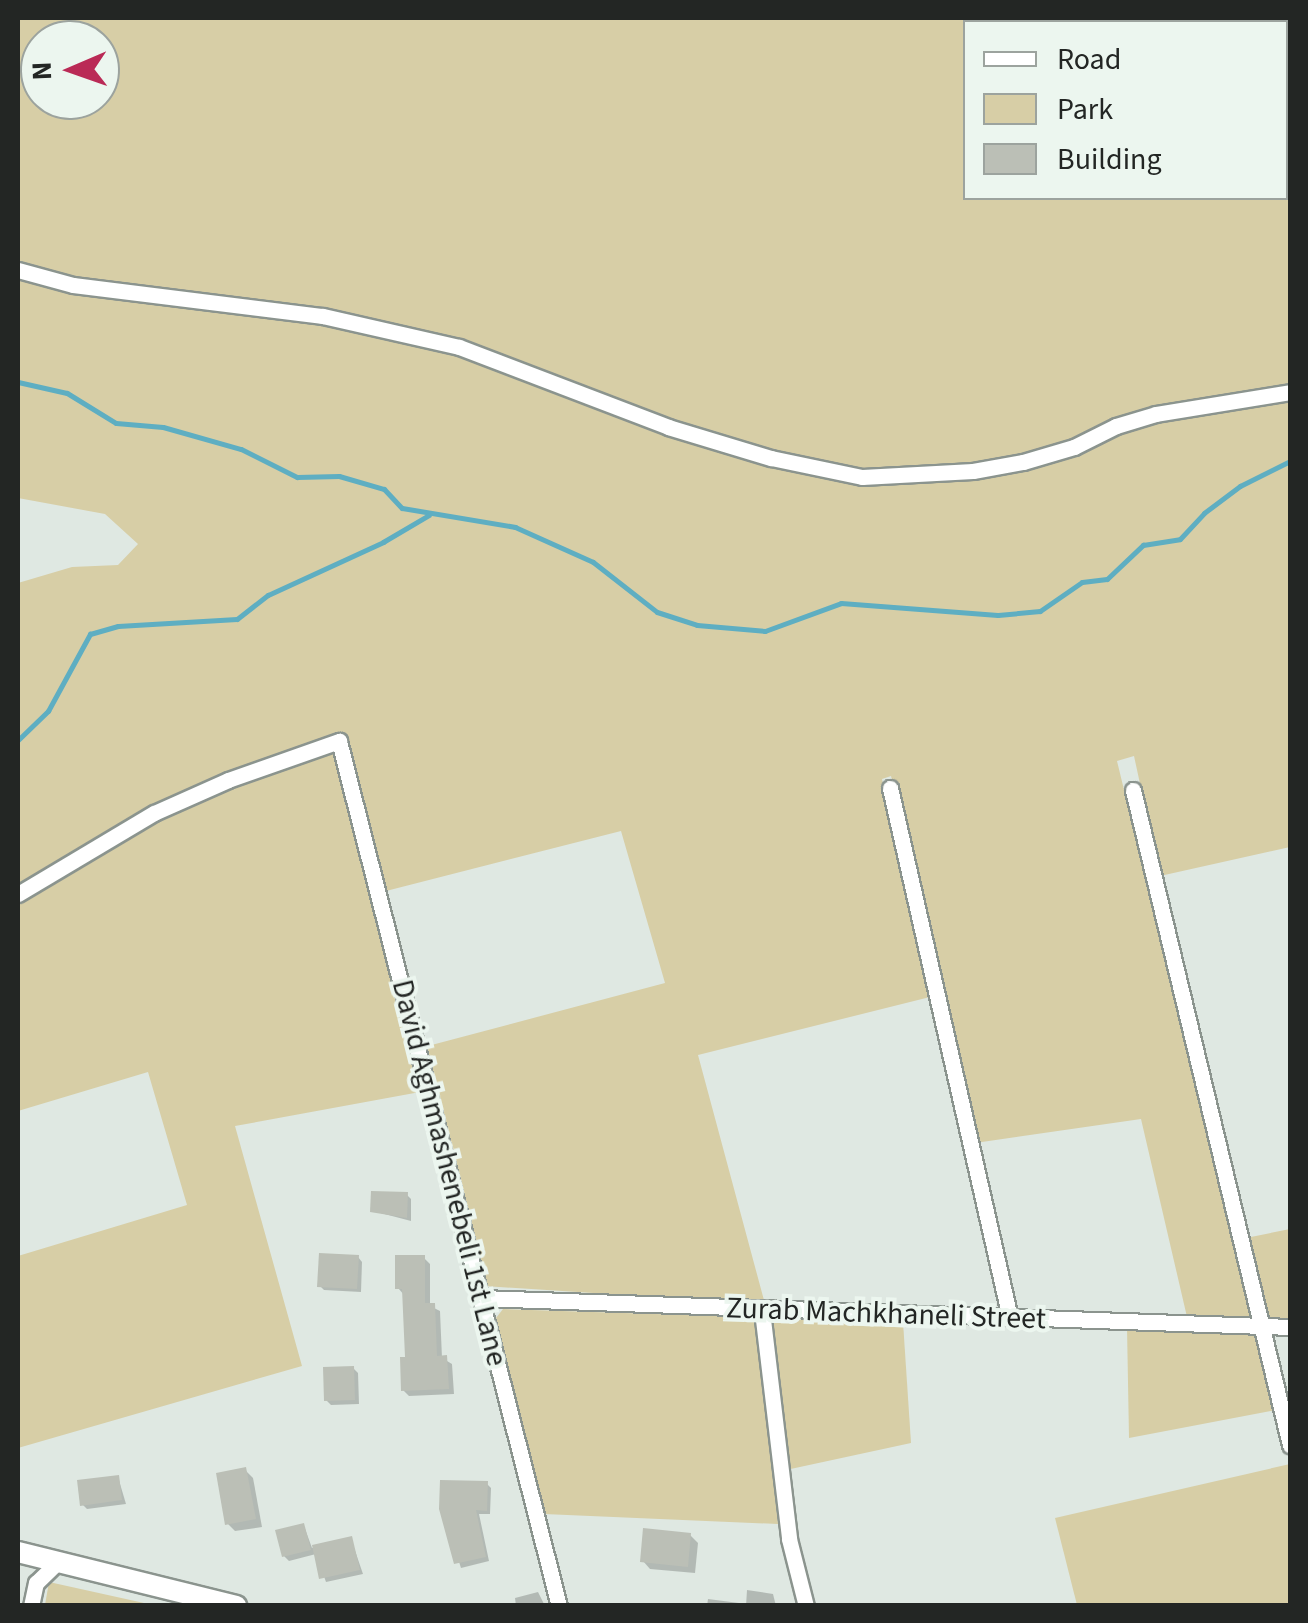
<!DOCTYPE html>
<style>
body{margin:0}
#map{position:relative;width:1308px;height:1623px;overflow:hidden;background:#dfe8e2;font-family:"Source Sans 3",sans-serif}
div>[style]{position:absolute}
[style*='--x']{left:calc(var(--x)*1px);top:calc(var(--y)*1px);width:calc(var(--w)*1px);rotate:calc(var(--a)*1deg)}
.green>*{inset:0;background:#d7cea6}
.shadow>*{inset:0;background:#0003}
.stream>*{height:5px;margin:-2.5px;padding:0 2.5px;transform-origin:2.5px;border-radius:2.5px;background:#5eaec2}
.building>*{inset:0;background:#bbbfb6}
.roads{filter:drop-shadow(2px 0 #8b948e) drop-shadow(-2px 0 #8b948e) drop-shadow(0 2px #8b948e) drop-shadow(0 -2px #8b948e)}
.minor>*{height:15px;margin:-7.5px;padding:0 7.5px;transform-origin:7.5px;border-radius:7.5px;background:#fff}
.tertiary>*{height:20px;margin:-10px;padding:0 10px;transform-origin:10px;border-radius:10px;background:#fff}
span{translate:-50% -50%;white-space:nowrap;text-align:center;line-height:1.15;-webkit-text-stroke:8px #ecf6ef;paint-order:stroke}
.street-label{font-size:30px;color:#232624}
.frame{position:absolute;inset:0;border:20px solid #232624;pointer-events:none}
.legend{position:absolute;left:963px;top:20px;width:325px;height:180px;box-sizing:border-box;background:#ecf6ef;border:2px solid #9ca39e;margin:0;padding:12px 18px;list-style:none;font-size:30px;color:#232624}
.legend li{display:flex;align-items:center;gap:20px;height:50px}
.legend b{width:50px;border:2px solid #9ca39e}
.north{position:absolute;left:20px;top:20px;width:100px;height:100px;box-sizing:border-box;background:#ecf6ef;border:2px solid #9ca39e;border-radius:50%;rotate:268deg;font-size:28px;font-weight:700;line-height:40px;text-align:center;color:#232624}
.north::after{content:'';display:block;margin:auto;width:35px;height:45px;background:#ba2a56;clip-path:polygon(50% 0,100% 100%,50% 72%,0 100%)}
</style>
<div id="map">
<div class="green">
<div style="clip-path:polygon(evenodd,18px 18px,1290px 18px,1290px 847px,1160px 876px,1134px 756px,1117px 761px,1252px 1318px,1187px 1317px,1141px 1119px,975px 1143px,891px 776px,882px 779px,930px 997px,698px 1055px,765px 1304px,469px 1285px,420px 1092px,235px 1126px,302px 1366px,18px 1448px,18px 1256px,187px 1205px,148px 1072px,18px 1111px,18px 583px,72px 567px,118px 565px,138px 544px,105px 514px,18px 498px,18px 18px,966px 22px,1286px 22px,1286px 198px,966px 198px,966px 22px,18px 18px,40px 40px,100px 40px,100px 100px,40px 100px,40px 40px,18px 18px,621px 831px,665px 983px,424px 1047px,386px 891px,621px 831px)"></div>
<div style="clip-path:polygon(1290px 1229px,1290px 1320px,1268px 1320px,1246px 1238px)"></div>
<div style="clip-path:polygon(503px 1309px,749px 1317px,757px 1323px,778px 1524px,544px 1514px,496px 1318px)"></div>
<div style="clip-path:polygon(771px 1319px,903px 1322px,911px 1443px,786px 1470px)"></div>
<div style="clip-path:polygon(1127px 1327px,1257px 1331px,1276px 1410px,1129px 1438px)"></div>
<div style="clip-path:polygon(1290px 1464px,1290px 1605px,1077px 1605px,1055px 1518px)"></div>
<div style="clip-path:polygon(49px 1582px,153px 1605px,45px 1605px)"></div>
</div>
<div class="shadow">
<div style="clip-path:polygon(407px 1195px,411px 1199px,411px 1221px,373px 1211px)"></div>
<div style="clip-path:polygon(358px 1257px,362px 1262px,361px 1292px,324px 1290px,320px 1286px)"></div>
<div style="clip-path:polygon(424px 1258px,430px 1264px,430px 1306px,440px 1311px,442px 1358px,452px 1364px,454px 1394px,409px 1396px,403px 1390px,408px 1359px,405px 1296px,398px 1288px)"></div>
<div style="clip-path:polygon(353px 1368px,358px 1373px,359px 1404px,331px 1405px,326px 1400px)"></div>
<div style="clip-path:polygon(245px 1470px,253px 1478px,262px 1527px,235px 1531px,228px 1524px)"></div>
<div style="clip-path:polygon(118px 1477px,126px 1504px,87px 1509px,82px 1504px)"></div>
<div style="clip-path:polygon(487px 1484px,491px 1488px,490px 1514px,479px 1514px,489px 1561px,461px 1568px,442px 1509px)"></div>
<div style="clip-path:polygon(304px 1526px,312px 1548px,351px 1539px,363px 1574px,326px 1582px,316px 1554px,289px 1561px,284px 1556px)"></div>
<div style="clip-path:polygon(690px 1535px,698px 1543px,695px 1573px,650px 1569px,643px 1561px)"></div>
<div style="clip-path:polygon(747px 1590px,773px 1594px,776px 1606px,746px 1606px)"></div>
<div style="clip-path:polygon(538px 1592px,545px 1606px,516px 1606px,515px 1598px)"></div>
<div style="clip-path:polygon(708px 1599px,739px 1603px,742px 1606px,707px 1606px)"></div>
</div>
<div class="stream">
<div style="--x:18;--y:382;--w:50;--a:12.7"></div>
<div style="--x:67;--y:393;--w:57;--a:31.5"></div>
<div style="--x:116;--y:423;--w:47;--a:4.9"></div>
<div style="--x:163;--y:427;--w:81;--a:15.8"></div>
<div style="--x:241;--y:449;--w:63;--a:26.6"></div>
<div style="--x:297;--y:477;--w:42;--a:-1.4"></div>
<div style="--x:339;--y:476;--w:47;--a:16.1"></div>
<div style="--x:384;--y:489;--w:26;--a:47"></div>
<div style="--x:402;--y:508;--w:115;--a:9.5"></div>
<div style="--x:515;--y:527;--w:85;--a:24.2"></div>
<div style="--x:593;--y:562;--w:81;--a:38"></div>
<div style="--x:657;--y:612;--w:42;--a:18"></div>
<div style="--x:697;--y:625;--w:68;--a:5"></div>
<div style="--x:765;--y:631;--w:81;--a:-20.2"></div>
<div style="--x:841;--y:603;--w:157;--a:4.4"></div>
<div style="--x:998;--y:615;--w:42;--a:-5.4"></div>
<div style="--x:1040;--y:611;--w:51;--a:-34.6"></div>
<div style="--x:1082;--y:582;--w:25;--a:-7"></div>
<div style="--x:1107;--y:579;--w:50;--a:-43.4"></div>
<div style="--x:1143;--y:545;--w:37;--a:-9"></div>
<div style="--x:1180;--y:539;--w:35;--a:-47"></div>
<div style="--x:1204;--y:513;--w:45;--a:-36.9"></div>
<div style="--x:1240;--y:486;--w:56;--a:-26.6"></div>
<div style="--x:18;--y:740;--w:42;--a:-44"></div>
<div style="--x:48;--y:711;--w:88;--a:-61.4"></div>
<div style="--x:90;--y:634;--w:29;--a:-16"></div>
<div style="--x:118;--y:626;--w:119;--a:-3.4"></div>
<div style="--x:237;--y:619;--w:39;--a:-38"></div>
<div style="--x:268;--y:595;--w:127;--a:-24.7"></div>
<div style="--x:383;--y:542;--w:53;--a:-30.4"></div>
</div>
<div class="building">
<div style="clip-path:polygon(371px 1191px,408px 1192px,407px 1218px,370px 1212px)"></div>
<div style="clip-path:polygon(319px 1253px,359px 1255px,357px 1289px,317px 1287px)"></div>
<div style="clip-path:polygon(395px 1255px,425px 1255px,425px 1303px,435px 1303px,437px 1356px,447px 1355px,449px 1389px,401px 1391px,400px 1357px,405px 1357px,402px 1289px,395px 1289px)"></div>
<div style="clip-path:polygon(354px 1366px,355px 1400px,324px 1401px,323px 1367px)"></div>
<div style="clip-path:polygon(246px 1467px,256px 1519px,225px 1525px,216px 1473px)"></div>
<div style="clip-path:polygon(119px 1475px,122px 1500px,80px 1506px,77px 1480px)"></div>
<div style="clip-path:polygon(440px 1480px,488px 1481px,487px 1511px,476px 1510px,486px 1557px,454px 1564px,439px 1509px)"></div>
<div style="clip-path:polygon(304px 1523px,311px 1550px,282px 1557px,275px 1530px)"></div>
<div style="clip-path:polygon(643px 1528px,691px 1533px,688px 1567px,640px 1562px)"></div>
<div style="clip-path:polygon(352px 1536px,360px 1570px,319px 1579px,312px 1545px)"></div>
</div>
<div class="roads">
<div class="minor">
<div style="--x:18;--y:270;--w:57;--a:15.3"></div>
<div style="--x:73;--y:285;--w:252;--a:7.1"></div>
<div style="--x:323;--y:316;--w:139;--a:12.8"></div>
<div style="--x:459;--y:347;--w:224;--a:20.9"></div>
<div style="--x:668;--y:427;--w:108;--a:16.8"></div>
<div style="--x:771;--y:458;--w:93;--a:11.8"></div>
<div style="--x:862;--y:477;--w:111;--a:-3.1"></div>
<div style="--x:973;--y:471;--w:51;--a:-10.2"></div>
<div style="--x:1023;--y:462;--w:53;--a:-16.4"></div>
<div style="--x:1074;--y:447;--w:47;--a:-26.6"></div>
<div style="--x:1116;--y:426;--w:42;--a:-16.7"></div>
<div style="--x:1156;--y:414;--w:136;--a:-9.3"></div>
<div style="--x:890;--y:788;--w:543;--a:77.24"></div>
<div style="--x:1133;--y:790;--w:674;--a:76.52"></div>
<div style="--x:18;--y:894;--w:158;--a:-30.8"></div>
<div style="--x:154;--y:813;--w:81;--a:-24"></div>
<div style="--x:228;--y:780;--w:118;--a:-19.4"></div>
<div style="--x:339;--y:741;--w:893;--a:75.73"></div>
<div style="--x:481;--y:1298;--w:810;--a:2.05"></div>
<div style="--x:762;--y:1311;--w:230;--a:83.2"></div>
<div style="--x:789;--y:1539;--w:69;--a:75.8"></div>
<div style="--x:31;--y:1606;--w:24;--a:-78"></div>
<div style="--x:36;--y:1583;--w:30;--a:-44"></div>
</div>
<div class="tertiary">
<div style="--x:18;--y:1552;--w:225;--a:13.9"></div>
</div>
</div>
<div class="street-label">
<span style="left:449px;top:1173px;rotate:76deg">David Aghmashenebeli 1st Lane</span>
<span style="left:886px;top:1314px;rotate:2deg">Zurab Machkhaneli Street</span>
</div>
<div class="frame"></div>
<ul class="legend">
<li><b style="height:12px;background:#fff"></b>Road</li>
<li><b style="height:28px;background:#d7cea6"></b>Park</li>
<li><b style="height:28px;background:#bbbfb6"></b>Building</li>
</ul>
<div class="north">N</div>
</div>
